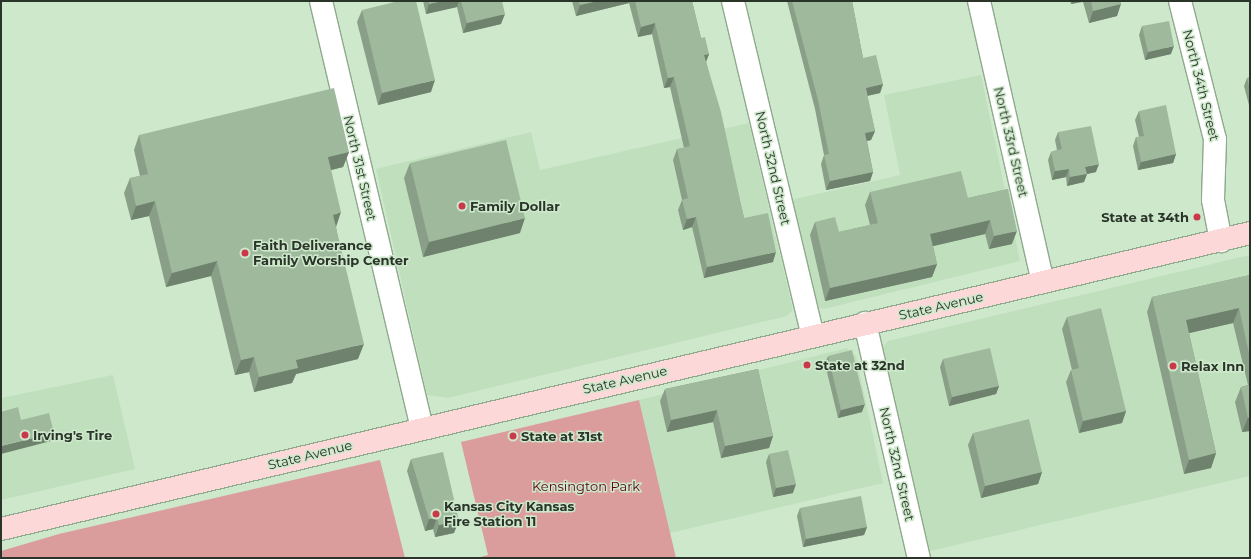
<!DOCTYPE html>
<style>
body{margin:0}
#map{position:relative;width:1251px;height:559px;overflow:hidden;background:#cde8cb;font-family:Montserrat,sans-serif}
div>[style]{position:absolute}
[style*='--x']{left:calc(var(--x)*1px);top:calc(var(--y)*1px);width:calc(var(--w)*1px);rotate:calc(var(--a)*1deg)}
.built>*{inset:0;background:#c0e0bd}
.green>*{inset:0;background:#db9c9c}
.roads{filter:drop-shadow(1px 0 #8fa98d) drop-shadow(-1px 0 #8fa98d) drop-shadow(0 1px #8fa98d) drop-shadow(0 -1px #8fa98d)}
.minor>*{height:22px;margin:-11px;padding:0 11px;transform-origin:11px;border-radius:11px;background:#fff}
.major>*{height:22px;margin:-11px;padding:0 11px;transform-origin:11px;border-radius:11px;background:#fcd9d8}
.wall>*{inset:0;background:#899f87}
.shaded-wall>*{inset:0;background:#6f826e}
.building>*{inset:0;background:#9fb99d}
.dots>*{width:11px;height:11px;translate:-50% -50%;box-sizing:border-box;border:2px solid #cde8cb;border-radius:50%}
span{translate:-50% -50%;white-space:nowrap;text-align:center;line-height:1.15;-webkit-text-stroke:3px #cde8cb;paint-order:stroke}
.street-label{font-size:13px;color:#2a3429}
.poi-label{font-size:13px;color:#2a3429;font-weight:700}
.left{translate:0 -50%;text-align:left}
.right{translate:-100% -50%;text-align:right}
.park-label{font-size:13px;color:#560011}
.frame{position:absolute;inset:0;border:2px solid #2a3429;pointer-events:none}
</style>
<div id="map">
<div class="built">
<div style="clip-path:polygon(981px 75px,1020px 261px,824px 309px,815px 306px,791px 200px,900px 175px,884px 95px)"></div>
<div style="clip-path:polygon(749px 123px,793px 310px,787px 316px,448px 398px,427px 395px,376px 169px,531px 132px,540px 170px)"></div>
<div style="clip-path:polygon(1250px 255px,1250px 476px,930px 551px,884px 359px,882px 348px,888px 341px)"></div>
<div style="clip-path:polygon(847px 348px,856px 356px,883px 483px,670px 533px,639px 400px)"></div>
<div style="clip-path:polygon(113px 375px,135px 469px,1px 500px,1px 398px)"></div>
</div>
<div class="green">
<div style="clip-path:polygon(639px 400px,676px 558px,477px 558px,488px 555px,461px 442px)"></div>
<div style="clip-path:polygon(380px 460px,405px 558px,1px 558px,1px 551px,59px 534px)"></div>
</div>
<div class="roads">
<div class="minor">
<div style="--x:321;--y:1;--w:439;--a:76.7"></div>
<div style="--x:733;--y:1;--w:344;--a:76.6"></div>
<div style="--x:979;--y:1;--w:288;--a:77.2"></div>
<div style="--x:1180;--y:1;--w:142;--a:75.8"></div>
<div style="--x:1215;--y:139;--w:61;--a:91.9"></div>
<div style="--x:1213;--y:200;--w:42;--a:79"></div>
<div style="--x:865;--y:323;--w:241;--a:77.1"></div>
</div>
<div class="major">
<div style="--x:1;--y:529;--w:1284;--a:-13.33"></div>
</div>
</div>
<div class="wall">
<div style="clip-path:polygon(423px 1px,502px 1px,501px 24px,463px 33px,457px 7px,426px 14px)"></div>
<div style="clip-path:polygon(572px 1px,692px 1px,701px 38px,709px 54px,706px 61px,744px 218px,773px 262px,704px 278px,692px 227px,683px 230px,678px 210px,682px 200px,673px 160px,677px 149px,684px 148px,670px 87px,664px 88px,652px 34px,638px 37px,629px 3px,576px 16px)"></div>
<div style="clip-path:polygon(787px 1px,852px 1px,863px 58px,883px 84px,880px 93px,867px 96px,875px 131px,871px 140px,867px 141px,873px 172px,870px 181px,826px 190px,821px 164px,824px 155px,815px 109px)"></div>
<div style="clip-path:polygon(1070px 1px,1121px 1px,1117px 16px,1089px 23px,1083px 2px,1071px 4px)"></div>
<div style="clip-path:polygon(362px 10px,431px 92px,378px 105px,357px 22px)"></div>
<div style="clip-path:polygon(1142px 26px,1171px 54px,1145px 60px,1139px 35px)"></div>
<div style="clip-path:polygon(1250px 77px,1250px 109px,1244px 86px,1247px 78px)"></div>
<div style="clip-path:polygon(1139px 111px,1176px 154px,1173px 163px,1138px 170px,1133px 146px,1136px 137px,1139px 137px,1135px 120px)"></div>
<div style="clip-path:polygon(1058px 132px,1096px 172px,1087px 174px,1084px 182px,1067px 186px,1066px 177px,1052px 180px,1048px 160px,1051px 152px,1057px 150px,1055px 140px)"></div>
<div style="clip-path:polygon(139px 135px,349px 152px,343px 167px,331px 170px,336px 227px,358px 359px,296px 374px,292px 383px,254px 392px,249px 372px,235px 375px,211px 276px,166px 287px,149px 216px,131px 220px,124px 193px,130px 178px,140px 176px,134px 150px)"></div>
<div style="clip-path:polygon(410px 163px,520px 233px,423px 257px,404px 178px)"></div>
<div style="clip-path:polygon(1008px 189px,1012px 244px,989px 249px,985px 234px,933px 246px,937px 264px,932px 277px,825px 301px,810px 235px,815px 222px,839px 232px,870px 225px,865px 205px,870px 192px,968px 198px)"></div>
<div style="clip-path:polygon(1250px 275px,1250px 431px,1242px 432px,1235px 402px,1241px 387px,1248px 385px,1233px 323px,1189px 333px,1216px 453px,1211px 468px,1184px 474px,1147px 312px,1152px 297px)"></div>
<div style="clip-path:polygon(1067px 317px,1126px 411px,1122px 423px,1079px 433px,1066px 382px,1071px 370px,1072px 370px,1062px 329px)"></div>
<div style="clip-path:polygon(828px 356px,862px 412px,838px 418px,825px 364px)"></div>
<div style="clip-path:polygon(943px 359px,999px 386px,996px 394px,949px 406px,940px 367px)"></div>
<div style="clip-path:polygon(758px 369px,773px 436px,769px 448px,721px 458px,713px 422px,667px 432px,660px 401px,665px 389px)"></div>
<div style="clip-path:polygon(973px 433px,1042px 472px,1038px 484px,981px 498px,968px 445px)"></div>
<div style="clip-path:polygon(769px 454px,793px 493px,773px 497px,766px 462px)"></div>
<div style="clip-path:polygon(411px 459px,454px 533px,435px 537px,433px 529px,425px 531px,407px 471px)"></div>
<div style="clip-path:polygon(800px 508px,867px 527px,864px 535px,803px 547px,797px 516px)"></div>
</div>
<div class="shaded-wall">
<div style="clip-path:polygon(443px 1px,459px 1px,457px 7px,426px 14px,429px 4px)"></div>
<div style="clip-path:polygon(598px 1px,629px 1px,629px 3px,576px 16px,580px 5px)"></div>
<div style="clip-path:polygon(1073px 1px,1084px 1px,1071px 4px)"></div>
<div style="clip-path:polygon(1121px 4px,1117px 16px,1089px 23px,1093px 11px)"></div>
<div style="clip-path:polygon(505px 14px,501px 24px,463px 33px,467px 23px)"></div>
<div style="clip-path:polygon(655px 23px,652px 34px,638px 37px,641px 27px)"></div>
<div style="clip-path:polygon(1174px 46px,1171px 54px,1145px 60px,1148px 52px)"></div>
<div style="clip-path:polygon(709px 54px,705px 65px,704px 55px)"></div>
<div style="clip-path:polygon(674px 77px,670px 87px,664px 88px,668px 78px)"></div>
<div style="clip-path:polygon(435px 80px,431px 92px,378px 105px,382px 93px)"></div>
<div style="clip-path:polygon(883px 84px,880px 93px,862px 97px,866px 88px)"></div>
<div style="clip-path:polygon(875px 131px,871px 140px,862px 142px,865px 133px)"></div>
<div style="clip-path:polygon(349px 152px,343px 167px,323px 172px,328px 157px)"></div>
<div style="clip-path:polygon(1176px 154px,1173px 163px,1138px 170px,1141px 162px)"></div>
<div style="clip-path:polygon(1099px 164px,1096px 172px,1087px 174px,1084px 182px,1067px 186px,1070px 177px,1085px 167px)"></div>
<div style="clip-path:polygon(1069px 169px,1066px 177px,1052px 180px,1055px 171px)"></div>
<div style="clip-path:polygon(873px 172px,870px 181px,826px 190px,830px 181px)"></div>
<div style="clip-path:polygon(155px 201px,149px 216px,131px 220px,136px 206px)"></div>
<div style="clip-path:polygon(341px 212px,336px 227px,333px 215px)"></div>
<div style="clip-path:polygon(696px 217px,692px 227px,683px 230px,687px 219px)"></div>
<div style="clip-path:polygon(525px 218px,520px 233px,423px 257px,429px 242px)"></div>
<div style="clip-path:polygon(990px 220px,985px 234px,925px 248px,930px 234px)"></div>
<div style="clip-path:polygon(1017px 231px,1012px 244px,989px 249px,994px 236px)"></div>
<div style="clip-path:polygon(776px 252px,773px 262px,704px 278px,707px 267px)"></div>
<div style="clip-path:polygon(217px 261px,211px 276px,166px 287px,172px 273px)"></div>
<div style="clip-path:polygon(937px 264px,932px 277px,825px 301px,830px 288px)"></div>
<div style="clip-path:polygon(1239px 308px,1233px 323px,1181px 335px,1186px 320px)"></div>
<div style="clip-path:polygon(364px 344px,358px 359px,296px 374px,292px 383px,254px 392px,259px 377px,296px 360px)"></div>
<div style="clip-path:polygon(254px 357px,249px 372px,235px 375px,241px 360px)"></div>
<div style="clip-path:polygon(999px 386px,996px 394px,949px 406px,952px 397px)"></div>
<div style="clip-path:polygon(865px 404px,862px 412px,838px 418px,841px 410px)"></div>
<div style="clip-path:polygon(717px 410px,713px 422px,667px 432px,671px 420px)"></div>
<div style="clip-path:polygon(1126px 411px,1122px 423px,1079px 433px,1083px 421px)"></div>
<div style="clip-path:polygon(1250px 417px,1250px 431px,1242px 432px,1248px 418px)"></div>
<div style="clip-path:polygon(54px 433px,51px 441px,1px 454px,1px 446px)"></div>
<div style="clip-path:polygon(773px 436px,769px 448px,721px 458px,725px 446px)"></div>
<div style="clip-path:polygon(1216px 453px,1211px 468px,1184px 474px,1189px 460px)"></div>
<div style="clip-path:polygon(1042px 472px,1038px 484px,981px 498px,985px 486px)"></div>
<div style="clip-path:polygon(796px 484px,793px 493px,773px 497px,776px 488px)"></div>
<div style="clip-path:polygon(437px 518px,433px 529px,425px 531px,429px 519px)"></div>
<div style="clip-path:polygon(459px 521px,454px 533px,435px 537px,439px 525px)"></div>
<div style="clip-path:polygon(867px 527px,864px 535px,803px 547px,806px 539px)"></div>
</div>
<div class="building">
<div style="clip-path:polygon(399px 1px,416px 1px,435px 80px,382px 93px,362px 10px)"></div>
<div style="clip-path:polygon(429px 1px,443px 1px,429px 4px)"></div>
<div style="clip-path:polygon(461px 1px,502px 1px,505px 14px,467px 23px)"></div>
<div style="clip-path:polygon(579px 1px,598px 1px,580px 5px)"></div>
<div style="clip-path:polygon(635px 1px,692px 1px,701px 38px,705px 37px,709px 54px,704px 55px,721px 112px,744px 218px,768px 213px,776px 252px,707px 267px,696px 217px,687px 219px,682px 200px,688px 198px,677px 149px,690px 146px,674px 77px,668px 78px,655px 23px,641px 27px)"></div>
<div style="clip-path:polygon(792px 1px,852px 1px,863px 58px,876px 55px,883px 84px,866px 88px,875px 131px,865px 133px,873px 172px,830px 181px,824px 155px,829px 154px,818px 100px)"></div>
<div style="clip-path:polygon(1091px 1px,1121px 1px,1121px 4px,1093px 11px)"></div>
<div style="clip-path:polygon(1169px 21px,1174px 46px,1148px 52px,1142px 26px)"></div>
<div style="clip-path:polygon(1250px 77px,1250px 89px,1247px 78px)"></div>
<div style="clip-path:polygon(334px 88px,349px 152px,328px 157px,341px 212px,333px 215px,364px 344px,296px 360px,298px 368px,259px 377px,254px 357px,241px 360px,217px 261px,172px 273px,155px 201px,136px 206px,130px 178px,148px 174px,139px 135px)"></div>
<div style="clip-path:polygon(1166px 105px,1176px 154px,1141px 162px,1136px 137px,1144px 136px,1139px 111px)"></div>
<div style="clip-path:polygon(1091px 126px,1099px 164px,1085px 167px,1087px 174px,1070px 177px,1069px 169px,1055px 171px,1051px 152px,1062px 149px,1058px 132px)"></div>
<div style="clip-path:polygon(506px 140px,525px 218px,429px 242px,410px 163px)"></div>
<div style="clip-path:polygon(961px 171px,968px 198px,1008px 189px,1017px 231px,994px 236px,990px 220px,930px 234px,937px 264px,830px 288px,815px 222px,835px 217px,839px 232px,878px 223px,870px 192px)"></div>
<div style="clip-path:polygon(1250px 275px,1250px 358px,1239px 308px,1186px 320px,1216px 453px,1189px 460px,1152px 297px)"></div>
<div style="clip-path:polygon(1101px 308px,1126px 411px,1083px 421px,1071px 370px,1079px 368px,1067px 317px)"></div>
<div style="clip-path:polygon(990px 348px,999px 386px,952px 397px,943px 359px)"></div>
<div style="clip-path:polygon(852px 350px,865px 404px,841px 410px,828px 356px)"></div>
<div style="clip-path:polygon(758px 369px,773px 436px,725px 446px,717px 410px,671px 420px,665px 389px)"></div>
<div style="clip-path:polygon(1250px 385px,1250px 417px,1248px 418px,1241px 387px)"></div>
<div style="clip-path:polygon(18px 407px,21px 420px,49px 413px,54px 433px,1px 446px,1px 412px)"></div>
<div style="clip-path:polygon(1029px 419px,1042px 472px,985px 486px,973px 433px)"></div>
<div style="clip-path:polygon(788px 450px,796px 484px,776px 488px,769px 454px)"></div>
<div style="clip-path:polygon(443px 452px,459px 521px,439px 525px,437px 518px,429px 519px,411px 459px)"></div>
<div style="clip-path:polygon(861px 496px,867px 527px,806px 539px,800px 508px)"></div>
</div>
<div class="dots">
<div style="left:462px;top:206px;background:#ca3949"></div>
<div style="left:1197px;top:217px;background:#ca3949"></div>
<div style="left:245px;top:253px;background:#ca3949"></div>
<div style="left:807px;top:365px;background:#ca3949"></div>
<div style="left:1173px;top:366px;background:#ca3949"></div>
<div style="left:25px;top:435px;background:#ca3949"></div>
<div style="left:513px;top:436px;background:#ca3949"></div>
<div style="left:436px;top:514px;background:#ca3949"></div>
</div>
<div class="street-label">
<span style="left:1201px;top:85px;rotate:76deg">North 34th Street</span>
<span style="left:1011px;top:142px;rotate:77deg">North 33rd Street</span>
<span style="left:360px;top:168px;rotate:77deg">North 31st Street</span>
<span style="left:773px;top:168px;rotate:77deg">North 32nd Street</span>
<span style="left:941px;top:306px;rotate:-13deg">State Avenue</span>
<span style="left:625px;top:380px;rotate:-13deg">State Avenue</span>
<span style="left:310px;top:455px;rotate:-14deg">State Avenue</span>
<span style="left:897px;top:464px;rotate:77deg">North 32nd Street</span>
</div>
<div class="poi-label">
<span class="left" style="left:470px;top:206px">Family Dollar</span>
<span class="right" style="left:1189px;top:217px">State at 34th</span>
<span class="left" style="left:253px;top:253px">Faith Deliverance<br>Family Worship Center</span>
<span class="left" style="left:815px;top:365px">State at 32nd</span>
<span class="left" style="left:1181px;top:366px">Relax Inn</span>
<span class="left" style="left:33px;top:435px">Irving's Tire</span>
<span class="left" style="left:521px;top:436px">State at 31st</span>
<span class="left" style="left:444px;top:514px">Kansas City Kansas<br>Fire Station 11</span>
</div>
<div class="park-label">
<span style="left:586px;top:486px">Kensington Park</span>
</div>
<div class="frame"></div>
</div>
